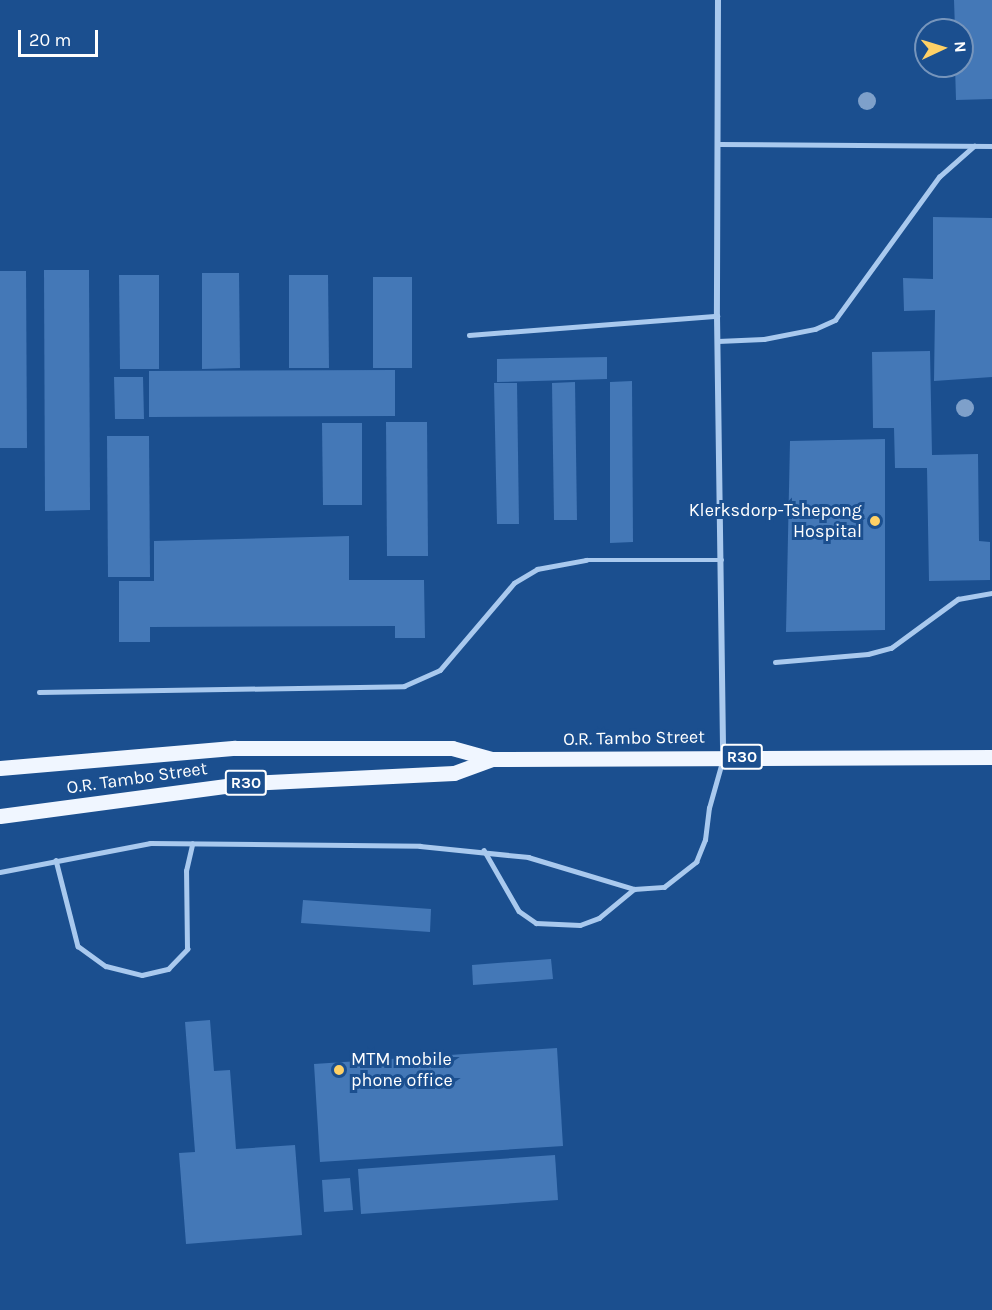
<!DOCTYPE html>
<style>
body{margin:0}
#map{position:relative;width:992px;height:1310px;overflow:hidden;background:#1b4f8f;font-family:Karla,sans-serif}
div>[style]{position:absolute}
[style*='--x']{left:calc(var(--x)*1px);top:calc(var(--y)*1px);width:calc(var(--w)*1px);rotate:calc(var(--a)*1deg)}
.building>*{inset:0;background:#4478b7}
.service>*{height:4.5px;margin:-2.25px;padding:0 2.25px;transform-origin:2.25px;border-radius:2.25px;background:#a9c9ee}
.minor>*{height:6px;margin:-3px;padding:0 3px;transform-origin:3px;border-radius:3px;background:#a9c9ee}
.primary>*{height:15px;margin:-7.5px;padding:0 7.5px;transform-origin:7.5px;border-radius:7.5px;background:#f0f6ff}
.trees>*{width:18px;height:18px;margin:-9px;border-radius:50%;background:#7ea0ca}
.dots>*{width:16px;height:16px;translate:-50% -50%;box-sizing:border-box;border:3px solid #1b4f8f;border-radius:50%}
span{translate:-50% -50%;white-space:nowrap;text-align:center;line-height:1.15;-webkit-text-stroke:6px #1b4f8f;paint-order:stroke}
.shield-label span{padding:2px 4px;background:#1b4f8f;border:2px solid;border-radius:4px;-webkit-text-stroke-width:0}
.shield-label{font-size:16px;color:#fff;font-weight:700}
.poi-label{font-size:18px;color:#fff}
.right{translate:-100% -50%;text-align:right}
.left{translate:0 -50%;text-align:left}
.street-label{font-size:18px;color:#fff}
.north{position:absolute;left:914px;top:18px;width:60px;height:60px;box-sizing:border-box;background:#1b4f8f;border:2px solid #7695bc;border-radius:50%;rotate:86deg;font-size:16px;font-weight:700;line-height:24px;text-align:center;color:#fff}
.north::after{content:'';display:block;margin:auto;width:21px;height:27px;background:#ffd166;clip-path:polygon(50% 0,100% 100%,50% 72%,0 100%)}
.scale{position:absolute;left:18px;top:30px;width:80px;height:27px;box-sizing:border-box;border:3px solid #fff;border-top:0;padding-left:8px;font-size:18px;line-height:21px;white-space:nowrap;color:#fff;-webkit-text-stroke:4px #1b4f8f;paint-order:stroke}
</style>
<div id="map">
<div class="building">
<div style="clip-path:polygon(954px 0,992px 0,992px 99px,956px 100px,955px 66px,962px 66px,962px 30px,955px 30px)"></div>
<div style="clip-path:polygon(933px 217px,992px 218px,992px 377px,934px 381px,935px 310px,904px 311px,903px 278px,933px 279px)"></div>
<div style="clip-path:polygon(44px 270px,89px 270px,90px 510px,45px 511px)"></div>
<div style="clip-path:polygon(0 271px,26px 271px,27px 448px,0 448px)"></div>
<div style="clip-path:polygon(202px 273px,239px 273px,240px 368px,202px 369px)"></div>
<div style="clip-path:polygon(119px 275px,159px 275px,159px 369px,120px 369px)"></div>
<div style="clip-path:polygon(289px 275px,328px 275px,329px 368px,289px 368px)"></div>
<div style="clip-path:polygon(373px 277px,412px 277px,412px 368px,373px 368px)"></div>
<div style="clip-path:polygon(930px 351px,932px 455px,978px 454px,979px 541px,990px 542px,990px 580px,929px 581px,927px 468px,895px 468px,894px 428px,873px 428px,872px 352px)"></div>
<div style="clip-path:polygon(607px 357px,607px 379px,497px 382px,497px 359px)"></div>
<div style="clip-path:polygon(395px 370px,395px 416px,149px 417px,149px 371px)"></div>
<div style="clip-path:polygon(114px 377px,143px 377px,144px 419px,115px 419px)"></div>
<div style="clip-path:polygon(632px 381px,633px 542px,610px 543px,610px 382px)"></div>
<div style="clip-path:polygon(575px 382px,577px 520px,554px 520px,552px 383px)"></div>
<div style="clip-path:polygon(494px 383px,517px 383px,519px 524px,497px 524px)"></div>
<div style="clip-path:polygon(386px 422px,427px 422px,428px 556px,387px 556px)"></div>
<div style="clip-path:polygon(322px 423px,362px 423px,362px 505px,323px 505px)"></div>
<div style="clip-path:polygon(107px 436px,149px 436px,150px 577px,108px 577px)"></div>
<div style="clip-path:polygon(885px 439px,885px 630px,786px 632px,790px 441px)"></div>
<div style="clip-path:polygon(349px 536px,349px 580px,424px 580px,425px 638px,395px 638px,395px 626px,150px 627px,150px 642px,119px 642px,119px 581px,154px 581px,154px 541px)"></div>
<div style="clip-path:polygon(303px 900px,431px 909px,430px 932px,301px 923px)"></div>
<div style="clip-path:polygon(551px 959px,553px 979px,473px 985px,472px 965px)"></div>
<div style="clip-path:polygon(210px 1020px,214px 1071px,230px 1070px,236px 1149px,295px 1145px,302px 1235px,186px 1244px,179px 1153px,195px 1152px,185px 1022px)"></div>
<div style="clip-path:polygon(557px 1048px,563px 1146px,320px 1162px,314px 1064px)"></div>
<div style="clip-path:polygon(555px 1155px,558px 1200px,361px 1214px,358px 1169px)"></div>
<div style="clip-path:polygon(350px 1178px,353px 1210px,324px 1212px,322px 1180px)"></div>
</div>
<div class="service">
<div style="--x:718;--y:144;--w:274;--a:0.4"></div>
<div style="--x:469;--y:335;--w:249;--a:-4.4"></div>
<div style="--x:718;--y:341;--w:46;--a:-2.5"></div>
<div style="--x:764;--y:339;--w:52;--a:-11.1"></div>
<div style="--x:815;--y:329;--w:22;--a:-24"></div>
<div style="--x:835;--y:320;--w:177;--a:-54"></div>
<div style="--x:939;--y:177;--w:47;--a:-41.5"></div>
<div style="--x:775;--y:662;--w:93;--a:-4.9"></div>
<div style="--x:868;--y:654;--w:24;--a:-15"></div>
<div style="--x:891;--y:648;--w:83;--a:-36.2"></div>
<div style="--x:958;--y:599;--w:35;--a:-10"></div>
<div style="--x:39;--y:692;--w:365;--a:-0.9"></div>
<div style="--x:404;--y:686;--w:39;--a:-24"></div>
<div style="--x:440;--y:670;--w:114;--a:-49.6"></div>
<div style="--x:514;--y:583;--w:27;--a:-31"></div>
<div style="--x:537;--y:569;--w:50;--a:-10.4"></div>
<div style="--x:586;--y:560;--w:136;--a:0"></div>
<div style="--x:484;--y:850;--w:70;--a:60.2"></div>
<div style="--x:519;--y:911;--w:21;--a:35"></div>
<div style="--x:536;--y:923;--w:44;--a:2.6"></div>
<div style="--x:580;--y:925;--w:20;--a:-20"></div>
<div style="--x:599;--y:918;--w:45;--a:-39.6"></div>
<div style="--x:56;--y:860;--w:89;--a:75.7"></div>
<div style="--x:78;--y:946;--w:34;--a:36"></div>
<div style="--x:106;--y:966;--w:37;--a:14"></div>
<div style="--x:142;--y:975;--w:27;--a:-13"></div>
<div style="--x:168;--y:969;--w:28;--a:-46"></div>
<div style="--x:187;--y:949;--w:78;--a:-90.7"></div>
<div style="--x:186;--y:871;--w:28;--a:-77"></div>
<div style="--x:0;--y:872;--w:153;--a:-10.9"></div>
<div style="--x:150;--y:843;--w:270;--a:0.6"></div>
<div style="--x:420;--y:846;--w:109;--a:5.8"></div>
<div style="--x:528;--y:857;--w:111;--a:16.8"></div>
<div style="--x:634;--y:889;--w:30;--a:-4"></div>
<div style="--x:664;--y:887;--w:41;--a:-38"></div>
<div style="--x:696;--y:862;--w:24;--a:-68"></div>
<div style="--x:705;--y:840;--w:32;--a:-83"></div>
<div style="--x:709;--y:808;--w:48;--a:-74.2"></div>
</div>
<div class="minor">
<div style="--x:718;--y:0;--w:316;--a:90.2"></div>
<div style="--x:717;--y:316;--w:441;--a:89.2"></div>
</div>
<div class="primary">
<div style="--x:0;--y:768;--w:236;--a:-4.9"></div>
<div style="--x:235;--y:748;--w:217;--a:0"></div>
<div style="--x:452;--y:748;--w:41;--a:15.4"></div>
<div style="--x:492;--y:759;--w:500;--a:-0.23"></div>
<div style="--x:0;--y:816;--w:249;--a:-7.6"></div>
<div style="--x:247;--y:783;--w:207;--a:-2.8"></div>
<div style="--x:454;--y:773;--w:40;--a:-20.2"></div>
</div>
<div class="trees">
<div style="left:867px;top:101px"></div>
<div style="left:965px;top:408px"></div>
</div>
<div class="dots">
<div style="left:875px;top:521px;background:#ffd166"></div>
<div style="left:339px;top:1070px;background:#ffd166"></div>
</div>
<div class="shield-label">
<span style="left:742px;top:757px">R30</span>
<span style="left:246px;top:783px">R30</span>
</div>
<div class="poi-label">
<span class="right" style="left:862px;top:521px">Klerksdorp-Tshepong<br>Hospital</span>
<span class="left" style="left:351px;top:1070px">MTM mobile<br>phone office</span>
</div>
<div class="street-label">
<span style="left:634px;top:738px;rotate:-1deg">O.R. Tambo Street</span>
<span style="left:137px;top:778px;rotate:-8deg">O.R. Tambo Street</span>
</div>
<div class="north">N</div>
<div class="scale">20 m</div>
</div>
